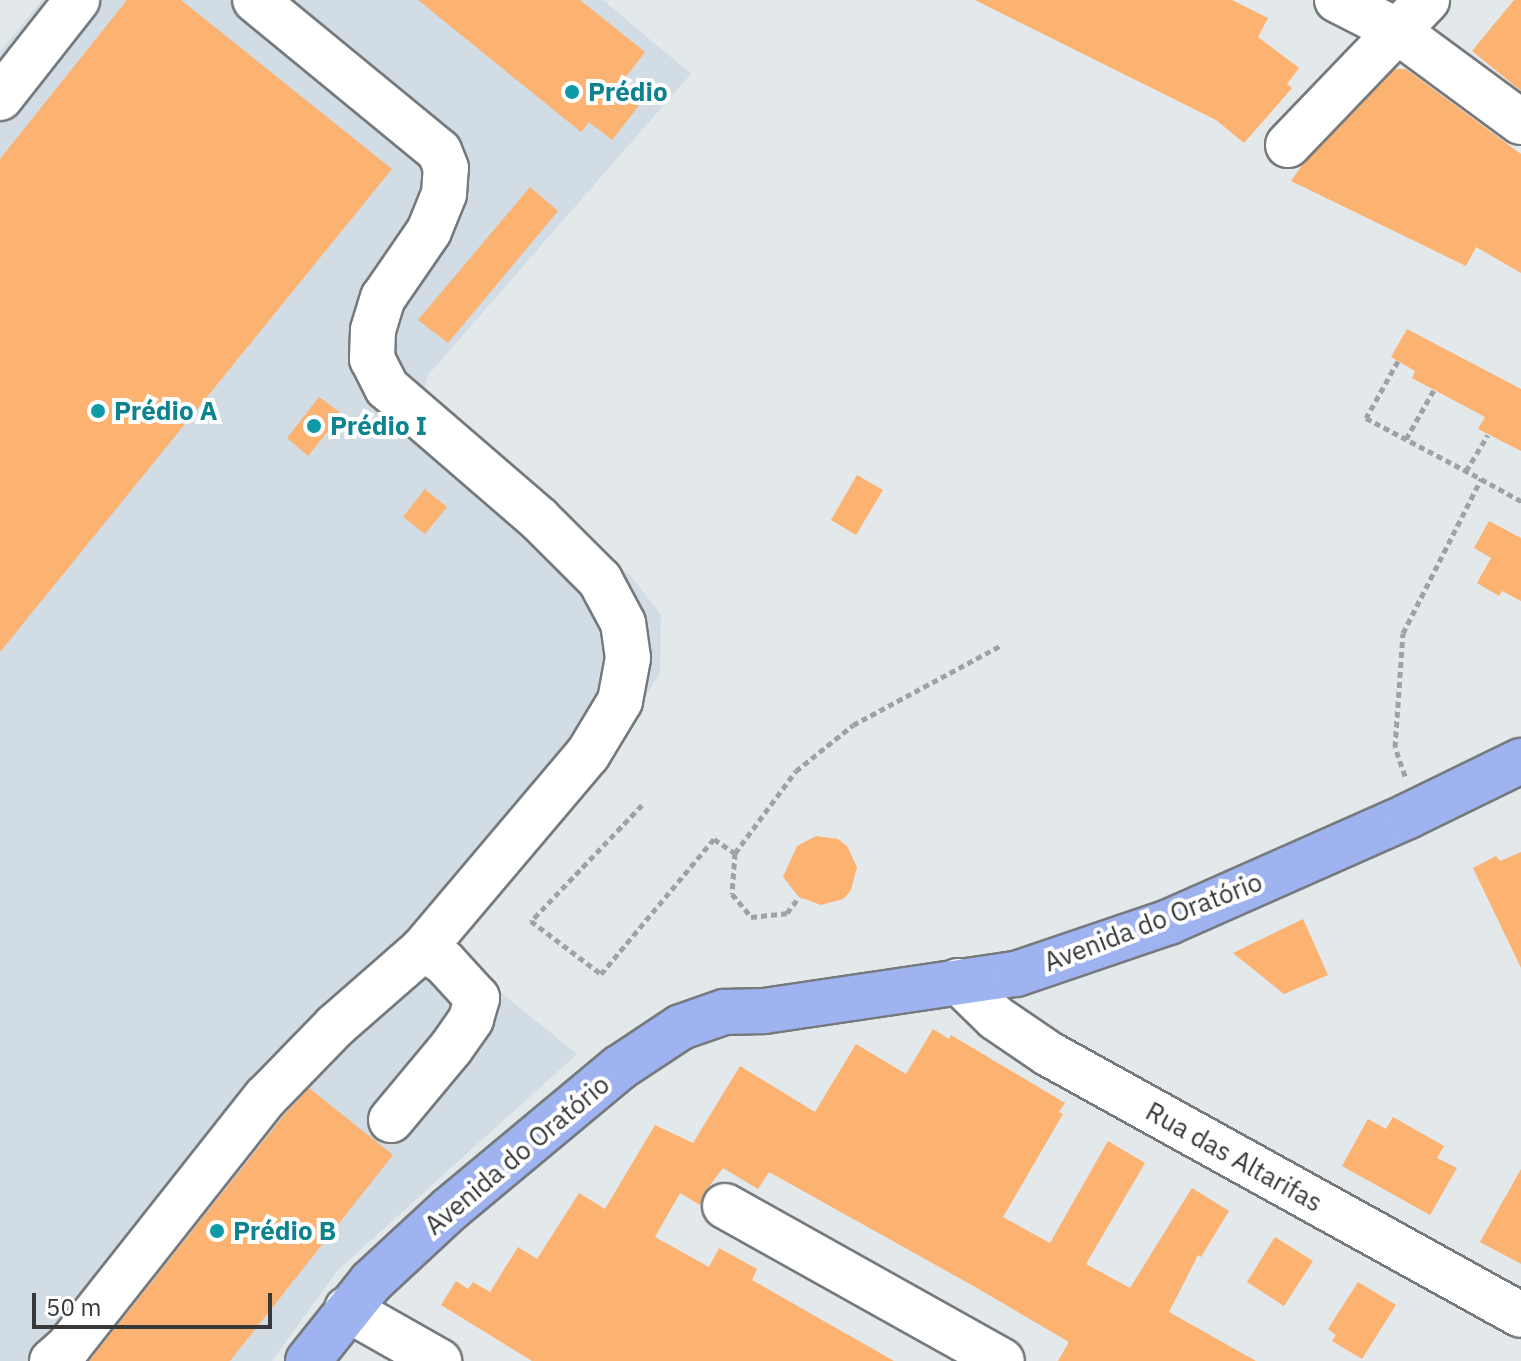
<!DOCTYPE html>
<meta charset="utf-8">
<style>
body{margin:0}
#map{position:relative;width:1521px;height:1361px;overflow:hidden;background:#e3e8eb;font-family:"IBM Plex Sans",sans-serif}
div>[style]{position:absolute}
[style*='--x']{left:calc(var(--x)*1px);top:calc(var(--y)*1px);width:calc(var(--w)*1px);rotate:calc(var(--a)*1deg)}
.built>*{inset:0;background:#d1dce5}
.building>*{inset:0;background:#fcb270}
.path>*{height:5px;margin-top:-2.5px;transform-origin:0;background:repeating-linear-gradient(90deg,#9ea2a5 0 6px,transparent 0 10px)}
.roads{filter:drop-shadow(2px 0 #767a7d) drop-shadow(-2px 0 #767a7d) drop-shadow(0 2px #767a7d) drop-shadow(0 -2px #767a7d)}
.minor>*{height:44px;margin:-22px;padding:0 22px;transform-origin:22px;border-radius:22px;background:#fff}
.major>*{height:44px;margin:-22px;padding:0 22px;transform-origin:22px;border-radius:22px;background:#9fb3f1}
.dots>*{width:22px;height:22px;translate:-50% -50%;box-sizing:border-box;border:4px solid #fff;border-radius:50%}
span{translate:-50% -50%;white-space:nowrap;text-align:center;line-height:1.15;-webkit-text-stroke:8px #fff;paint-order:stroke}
.culture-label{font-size:26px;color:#0d838f;font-weight:700}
.left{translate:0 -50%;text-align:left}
.street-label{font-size:26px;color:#36383a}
.scale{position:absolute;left:32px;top:1293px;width:240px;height:36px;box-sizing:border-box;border:4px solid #36383a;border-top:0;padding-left:10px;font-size:24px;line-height:28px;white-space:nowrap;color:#36383a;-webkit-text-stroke:6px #fff;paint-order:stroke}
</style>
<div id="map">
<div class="built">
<div style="clip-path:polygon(42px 0,603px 0,691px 74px,428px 375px,422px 398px,632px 577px,661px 615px,660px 673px,631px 720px,445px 948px,577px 1054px,337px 1271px,272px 1361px,0 1361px,0 52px)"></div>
</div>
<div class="building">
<div style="clip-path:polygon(127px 0,181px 0,392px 169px,0 652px,0 159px)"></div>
<div style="clip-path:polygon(418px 0,580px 0,645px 52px,623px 81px,645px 98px,612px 140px,589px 122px,581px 132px)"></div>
<div style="clip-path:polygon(975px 0,1232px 0,1268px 18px,1258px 37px,1299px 68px,1287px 84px,1292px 88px,1244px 143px,1216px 120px)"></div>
<div style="clip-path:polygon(1514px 0,1521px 0,1521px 91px,1472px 51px)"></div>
<div style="clip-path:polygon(1395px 69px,1406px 69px,1521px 154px,1521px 273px,1476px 247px,1466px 266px,1291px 181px,1303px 164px)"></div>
<div style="clip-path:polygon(530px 187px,558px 211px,448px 343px,418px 320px)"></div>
<div style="clip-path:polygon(1407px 329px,1521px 389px,1521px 451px,1478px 429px,1485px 417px,1412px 378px,1415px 371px,1391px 357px)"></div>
<div style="clip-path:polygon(319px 397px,342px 414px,308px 456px,287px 438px)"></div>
<div style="clip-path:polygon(857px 475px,883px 490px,856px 535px,831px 520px)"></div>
<div style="clip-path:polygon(425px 489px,447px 507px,425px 534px,403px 517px)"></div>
<div style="clip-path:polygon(1489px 521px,1521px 538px,1521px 601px,1502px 591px,1499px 596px,1477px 583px,1491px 558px,1474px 548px)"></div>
<div style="clip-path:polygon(816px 836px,838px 839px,847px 846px,857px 867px,851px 890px,843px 899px,821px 905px,799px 897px,783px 877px,797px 846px)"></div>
<div style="clip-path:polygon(1521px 852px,1521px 968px,1473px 868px,1496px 856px,1500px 861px)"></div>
<div style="clip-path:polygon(1303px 919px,1328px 975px,1284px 994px,1233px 953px)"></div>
<div style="clip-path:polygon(933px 1029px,949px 1039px,951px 1035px,1065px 1103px,1059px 1112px,1063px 1114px,1003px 1217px,1050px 1243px,1108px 1141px,1145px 1163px,1086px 1264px,1130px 1288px,1192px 1188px,1229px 1211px,1201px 1257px,1198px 1255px,1169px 1312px,1256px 1361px,1058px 1361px,1069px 1342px,977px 1288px,769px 1172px,758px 1189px,723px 1168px,704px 1193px,700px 1205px,680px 1193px,655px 1237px,709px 1267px,719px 1248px,757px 1269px,752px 1280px,894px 1361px,532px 1361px,441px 1305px,456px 1281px,468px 1289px,473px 1282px,490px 1292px,518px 1247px,537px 1259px,579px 1193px,605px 1209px,655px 1125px,693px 1143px,740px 1066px,815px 1112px,856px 1044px,906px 1074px)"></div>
<div style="clip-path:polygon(309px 1088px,393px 1155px,230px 1361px,89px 1361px,285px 1114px)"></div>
<div style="clip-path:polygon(1393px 1117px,1444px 1146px,1437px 1158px,1457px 1168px,1430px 1215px,1342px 1166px,1368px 1119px,1386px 1129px)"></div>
<div style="clip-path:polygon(1521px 1169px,1521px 1264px,1480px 1242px)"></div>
<div style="clip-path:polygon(1275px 1237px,1313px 1261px,1284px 1306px,1247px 1282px)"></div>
<div style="clip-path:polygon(1358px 1282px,1396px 1305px,1362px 1359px,1332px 1341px,1336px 1335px,1328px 1329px)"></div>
</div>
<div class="path">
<div style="--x:1398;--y:361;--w:65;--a:119.3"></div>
<div style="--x:1366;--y:418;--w:130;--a:27.9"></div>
<div style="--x:1406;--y:439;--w:56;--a:-60.3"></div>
<div style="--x:1466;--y:471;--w:42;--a:-58.6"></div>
<div style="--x:1405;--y:776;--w:31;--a:-109"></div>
<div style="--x:1395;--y:747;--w:114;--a:-86"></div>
<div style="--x:1403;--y:633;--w:173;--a:-63.1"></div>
<div style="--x:1481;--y:479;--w:46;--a:28.8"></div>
<div style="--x:642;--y:805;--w:161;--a:133.7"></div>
<div style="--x:531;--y:921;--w:88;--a:37.1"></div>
<div style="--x:601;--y:974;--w:176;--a:-50.1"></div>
<div style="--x:714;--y:839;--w:25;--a:34"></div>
<div style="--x:735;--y:853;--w:102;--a:-53.4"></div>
<div style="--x:796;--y:771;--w:73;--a:-38.9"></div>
<div style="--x:853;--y:725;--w:167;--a:-28.3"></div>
<div style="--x:735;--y:853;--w:41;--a:94.2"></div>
<div style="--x:732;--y:894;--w:30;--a:50"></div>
<div style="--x:751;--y:917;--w:36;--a:-6"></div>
<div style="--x:787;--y:913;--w:20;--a:-53"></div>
</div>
<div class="roads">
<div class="minor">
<div style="--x:1337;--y:0;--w:66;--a:27"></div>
<div style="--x:1396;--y:30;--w:155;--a:36.4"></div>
<div style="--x:0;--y:98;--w:125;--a:-51.8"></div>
<div style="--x:1288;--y:145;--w:201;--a:-46.2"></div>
<div style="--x:958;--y:981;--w:53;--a:44.2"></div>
<div style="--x:996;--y:1018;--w:64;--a:34.2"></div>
<div style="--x:1049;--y:1054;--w:539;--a:28.94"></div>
<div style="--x:391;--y:1120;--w:94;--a:-50.2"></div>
<div style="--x:451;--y:1048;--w:35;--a:-55"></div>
<div style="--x:471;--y:1019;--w:22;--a:-74"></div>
<div style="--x:477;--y:998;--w:49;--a:-132.5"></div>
<div style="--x:444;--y:962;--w:25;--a:-148"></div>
<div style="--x:725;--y:1206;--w:317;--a:29.2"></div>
<div style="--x:347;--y:1309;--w:106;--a:29.5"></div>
<div style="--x:52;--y:1361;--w:23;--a:-41"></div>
<div style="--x:69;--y:1346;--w:318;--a:-51.7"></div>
<div style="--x:266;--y:1097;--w:99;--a:-45.8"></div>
<div style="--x:335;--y:1026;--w:117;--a:-41.2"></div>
<div style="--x:423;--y:949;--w:255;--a:-49.8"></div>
<div style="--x:588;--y:754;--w:62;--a:-58.9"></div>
<div style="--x:620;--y:701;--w:44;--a:-79.5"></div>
<div style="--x:628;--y:658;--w:35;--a:-98"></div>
<div style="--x:623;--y:623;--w:49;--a:-118.1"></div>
<div style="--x:600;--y:580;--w:86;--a:-135"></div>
<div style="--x:539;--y:519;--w:201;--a:-139.2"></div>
<div style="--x:387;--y:388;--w:33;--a:-117"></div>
<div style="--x:372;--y:359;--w:29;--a:-88"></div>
<div style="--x:373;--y:330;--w:34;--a:-73"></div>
<div style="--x:383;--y:298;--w:81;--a:-55.5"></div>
<div style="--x:429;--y:231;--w:40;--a:-68"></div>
<div style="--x:444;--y:194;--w:26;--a:-86"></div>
<div style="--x:446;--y:168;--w:18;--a:-112"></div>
<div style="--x:439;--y:151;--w:238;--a:-140.6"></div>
</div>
<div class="major">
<div style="--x:308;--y:1361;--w:101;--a:-51.4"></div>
<div style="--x:371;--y:1282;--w:109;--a:-42.8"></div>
<div style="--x:451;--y:1208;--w:219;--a:-39.8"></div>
<div style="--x:619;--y:1068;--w:74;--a:-33.5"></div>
<div style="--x:681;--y:1027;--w:46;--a:-19.2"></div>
<div style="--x:724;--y:1012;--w:40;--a:-1.4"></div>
<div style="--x:764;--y:1011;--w:255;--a:-8.4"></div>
<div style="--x:1016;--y:974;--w:162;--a:-18.8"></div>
<div style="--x:1169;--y:922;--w:261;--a:-23.9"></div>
<div style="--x:1408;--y:816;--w:126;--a:-26"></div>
</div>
</div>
<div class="dots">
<div style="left:572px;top:92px;background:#0f9aa8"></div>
<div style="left:98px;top:411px;background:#0f9aa8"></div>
<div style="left:314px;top:426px;background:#0f9aa8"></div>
<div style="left:217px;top:1231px;background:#0f9aa8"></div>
</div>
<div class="culture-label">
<span class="left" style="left:588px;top:92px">Prédio</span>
<span class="left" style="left:114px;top:411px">Prédio A</span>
<span class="left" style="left:330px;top:426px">Prédio I</span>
<span class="left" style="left:233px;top:1231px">Prédio B</span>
</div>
<div class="street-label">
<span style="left:1153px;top:922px;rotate:-21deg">Avenida do Oratório</span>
<span style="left:517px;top:1155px;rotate:-40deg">Avenida do Oratório</span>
<span style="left:1234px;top:1157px;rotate:29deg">Rua das Altarifas</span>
</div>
<div class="scale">50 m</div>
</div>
